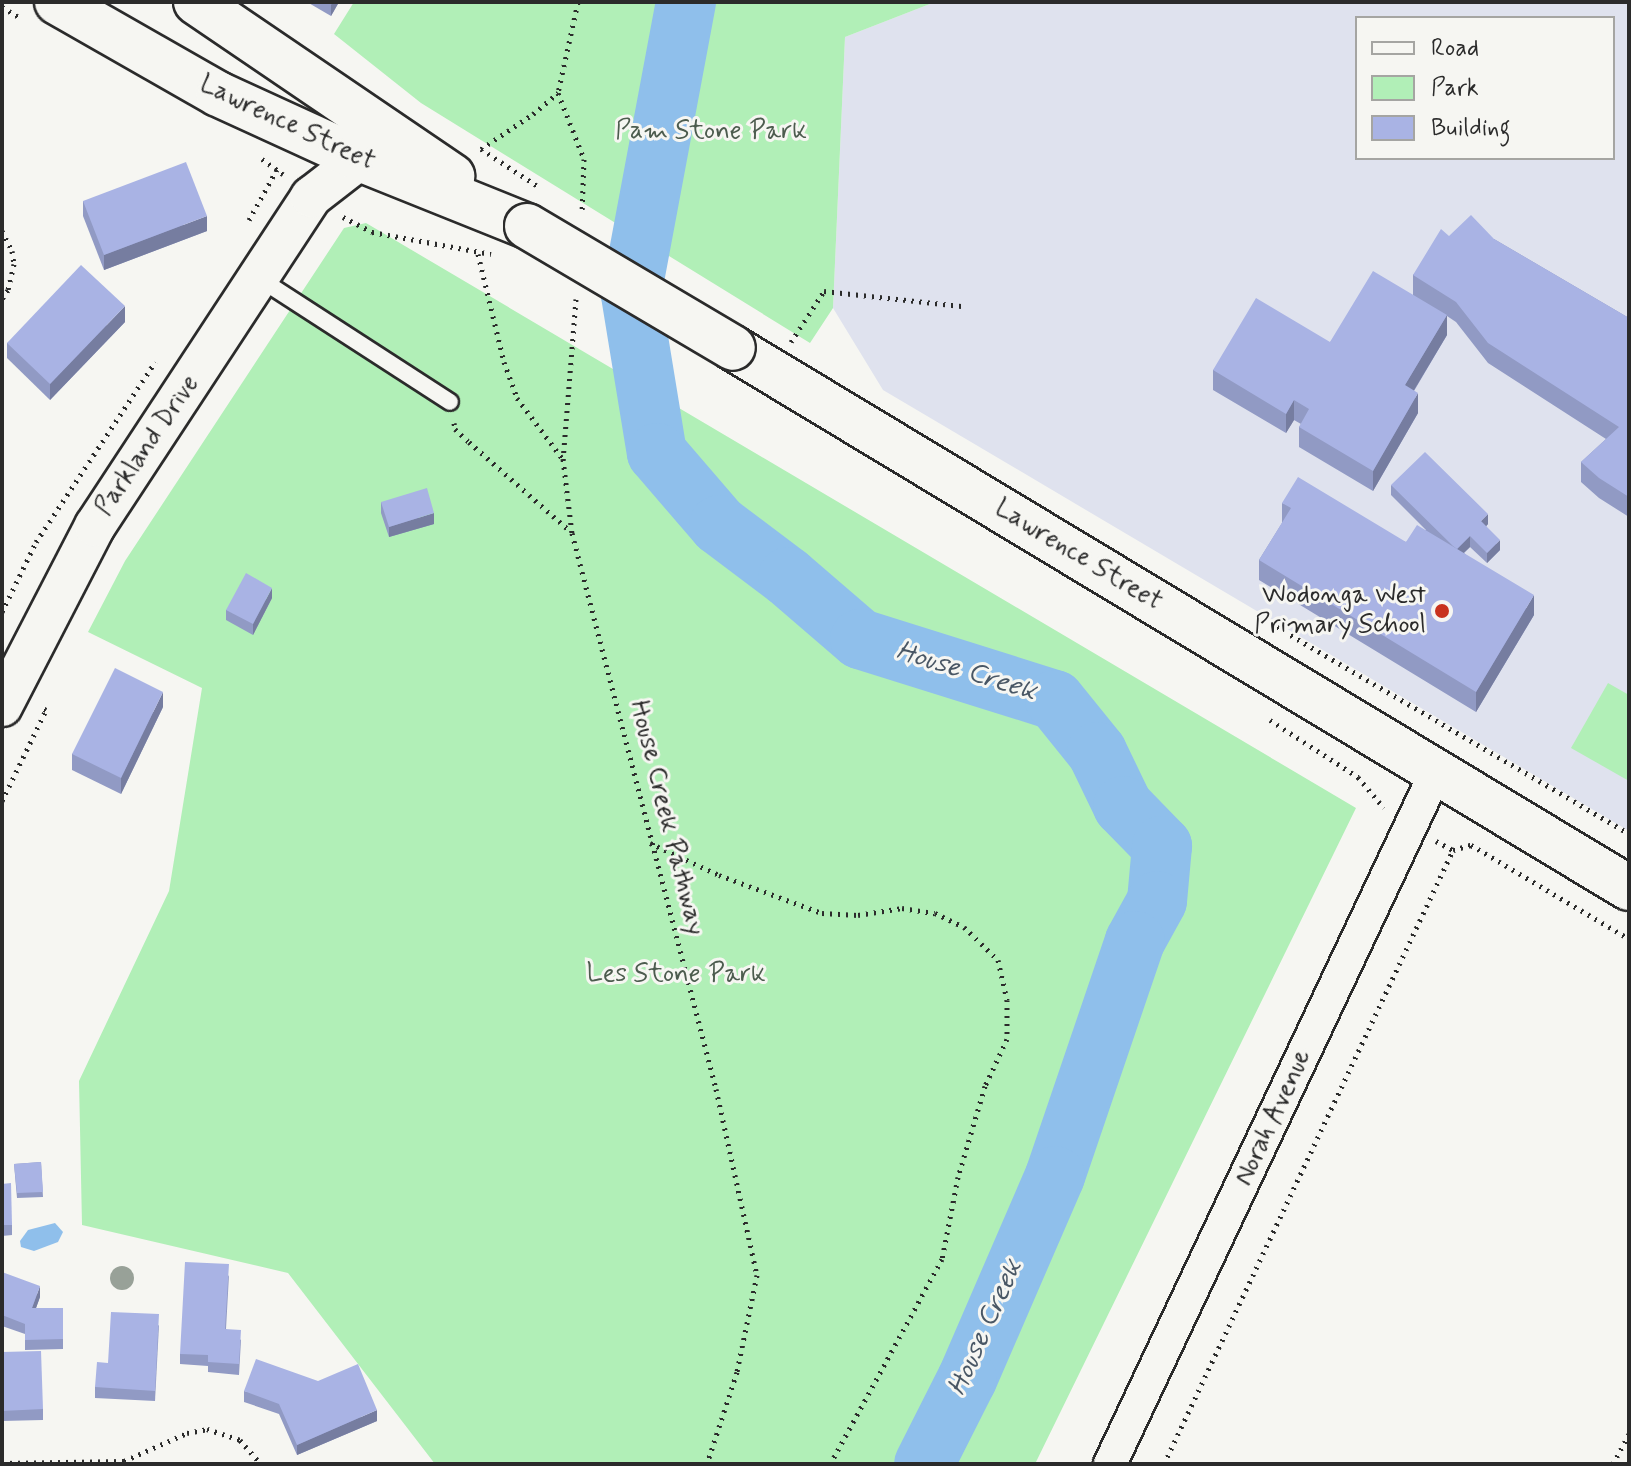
<!DOCTYPE html>
<style>
body{margin:0}
#map{position:relative;width:1631px;height:1466px;overflow:hidden;background:#f6f6f2;font-family:Mynerve,sans-serif}
div>[style]{position:absolute}
[style*='--x']{left:calc(var(--x)*1px);top:calc(var(--y)*1px);width:calc(var(--w)*1px);rotate:calc(var(--a)*1deg)}
.built>*{inset:0;background:#dfe2ee}
.green>*{inset:0;background:#b1efb7}
.water>*{inset:0;background:#8fbfeb}
.river>*{height:60px;margin:-30px;padding:0 30px;transform-origin:30px;border-radius:30px;background:#8fbfeb}
.path>*{height:5px;margin-top:-2.5px;transform-origin:0;background:repeating-linear-gradient(90deg,#2b2b2b 0 2px,transparent 0 8px)}
.roads{filter:drop-shadow(2px 0 #2b2b2b) drop-shadow(-2px 0 #2b2b2b) drop-shadow(0 2px #2b2b2b) drop-shadow(0 -2px #2b2b2b)}
.service>*{height:16px;margin:-8px;padding:0 8px;transform-origin:8px;border-radius:8px;background:#f6f6f2}
.minor>*{height:32px;margin:-16px;padding:0 16px;transform-origin:16px;border-radius:16px;background:#f6f6f2}
.tertiary>*{height:40px;margin:-20px;padding:0 20px;transform-origin:20px;border-radius:20px;background:#f6f6f2}
.secondary>*{height:44px;margin:-22px;padding:0 22px;transform-origin:22px;border-radius:22px;background:#f6f6f2}
.bridges{filter:drop-shadow(2px 0 #2b2b2b) drop-shadow(-2px 0 #2b2b2b) drop-shadow(0 2px #2b2b2b) drop-shadow(0 -2px #2b2b2b)}
.secondary-bridge>*{height:44px;margin:-22px;padding:0 22px;transform-origin:22px;border-radius:22px;background:#f6f6f2}
.trees>*{width:24px;height:24px;margin:-12px;border-radius:50%;background:#98a198}
.wall>*{inset:0;background:#919ac4}
.shaded-wall>*{inset:0;background:#767da0}
.building>*{inset:0;background:#a9b3e4}
.dots>*{width:22px;height:22px;translate:-50% -50%;box-sizing:border-box;border:4px solid #f6f6f2;border-radius:50%}
span{translate:-50% -50%;white-space:nowrap;text-align:center;line-height:1.15;-webkit-text-stroke:6px #f6f6f2;paint-order:stroke}
.street-label{font-size:26px;color:#2b2b2b}
.park-label{font-size:26px;color:#4c5c4e}
.poi-label{font-size:26px;color:#2b2b2b}
.right{translate:-100% -50%;text-align:right}
.water-label{font-size:28px;color:#495765;font-style:italic}
.frame{position:absolute;inset:0;border:4px solid #2b2b2b;pointer-events:none}
.legend{position:absolute;left:1355px;top:16px;width:260px;height:144px;box-sizing:border-box;background:#f6f6f2;border:2px solid #a5a5a2;margin:0;padding:10px 14px;list-style:none;font-size:24px;color:#2b2b2b}
.legend li{display:flex;align-items:center;gap:16px;height:40px}
.legend b{width:40px;border:2px solid #a5a5a2}
</style>
<div id="map">
<div class="built">
<div style="clip-path:polygon(evenodd,935px 2px,1629px 2px,1629px 831px,883px 390px,833px 308px,845px 37px,935px 2px,1357px 18px,1613px 18px,1613px 158px,1357px 158px,1357px 18px)"></div>
</div>
<div class="green">
<div style="clip-path:polygon(354px 2px,935px 2px,845px 37px,833px 308px,810px 343px,421px 103px,334px 34px)"></div>
<div style="clip-path:polygon(366px 223px,1356px 808px,1035px 1464px,435px 1464px,288px 1273px,82px 1225px,79px 1081px,169px 891px,202px 688px,88px 632px,125px 561px,344px 228px)"></div>
<div style="clip-path:polygon(1608px 683px,1629px 695px,1629px 781px,1571px 748px)"></div>
</div>
<div class="water">
<div style="clip-path:polygon(55px 1223px,63px 1232px,58px 1242px,34px 1251px,21px 1247px,20px 1241px,28px 1230px)"></div>
</div>
<div class="river">
<div style="--x:686;--y:2;--w:298;--a:100.6"></div>
<div style="--x:631;--y:295;--w:160;--a:80.7"></div>
<div style="--x:657;--y:453;--w:95;--a:49.3"></div>
<div style="--x:719;--y:525;--w:86;--a:37"></div>
<div style="--x:788;--y:577;--w:95;--a:40.7"></div>
<div style="--x:860;--y:639;--w:204;--a:17.4"></div>
<div style="--x:1055;--y:700;--w:67;--a:51.1"></div>
<div style="--x:1097;--y:752;--w:60;--a:64.3"></div>
<div style="--x:1123;--y:806;--w:56;--a:45.7"></div>
<div style="--x:1162;--y:846;--w:55;--a:95.2"></div>
<div style="--x:1157;--y:901;--w:46;--a:118.8"></div>
<div style="--x:1135;--y:941;--w:248;--a:108.8"></div>
<div style="--x:1055;--y:1176;--w:221;--a:113.4"></div>
<div style="--x:967;--y:1379;--w:95;--a:116.8"></div>
</div>
<div class="path">
<div style="--x:578;--y:2;--w:93;--a:102.4"></div>
<div style="--x:558;--y:93;--w:71;--a:68.5"></div>
<div style="--x:584;--y:159;--w:55;--a:92.1"></div>
<div style="--x:2;--y:7;--w:23;--a:31"></div>
<div style="--x:481;--y:149;--w:69;--a:33.2"></div>
<div style="--x:481;--y:149;--w:63;--a:-33.9"></div>
<div style="--x:533;--y:114;--w:33;--a:-40"></div>
<div style="--x:262;--y:159;--w:26;--a:36"></div>
<div style="--x:343;--y:217;--w:33;--a:27"></div>
<div style="--x:372;--y:232;--w:121;--a:10.5"></div>
<div style="--x:249;--y:220;--w:58;--a:-61.2"></div>
<div style="--x:2;--y:231;--w:22;--a:63"></div>
<div style="--x:12;--y:251;--w:13;--a:81"></div>
<div style="--x:14;--y:264;--w:27;--a:103"></div>
<div style="--x:8;--y:290;--w:11;--a:124"></div>
<div style="--x:478;--y:254;--w:111;--a:76.5"></div>
<div style="--x:504;--y:362;--w:38;--a:70"></div>
<div style="--x:517;--y:398;--w:75;--a:53.1"></div>
<div style="--x:576;--y:299;--w:161;--a:94.6"></div>
<div style="--x:563;--y:459;--w:75;--a:83.1"></div>
<div style="--x:572;--y:533;--w:574;--a:75.48"></div>
<div style="--x:716;--y:1089;--w:190;--a:77.6"></div>
<div style="--x:757;--y:1275;--w:99;--a:101.7"></div>
<div style="--x:737;--y:1372;--w:97;--a:108.1"></div>
<div style="--x:791;--y:342;--w:61;--a:-57.1"></div>
<div style="--x:824;--y:291;--w:138;--a:6.2"></div>
<div style="--x:454;--y:423;--w:6;--a:81"></div>
<div style="--x:455;--y:429;--w:19;--a:43"></div>
<div style="--x:469;--y:442;--w:136;--a:41.4"></div>
<div style="--x:2;--y:612;--w:78;--a:-64.1"></div>
<div style="--x:36;--y:542;--w:216;--a:-56.5"></div>
<div style="--x:1270;--y:623;--w:416;--a:30.4"></div>
<div style="--x:1270;--y:720;--w:105;--a:32.9"></div>
<div style="--x:1358;--y:777;--w:40;--a:50"></div>
<div style="--x:2;--y:801;--w:101;--a:-64.2"></div>
<div style="--x:46;--y:710;--w:6;--a:-149"></div>
<div style="--x:1436;--y:841;--w:19;--a:28"></div>
<div style="--x:650;--y:843;--w:76;--a:24.9"></div>
<div style="--x:719;--y:875;--w:110;--a:20.3"></div>
<div style="--x:822;--y:913;--w:36;--a:3"></div>
<div style="--x:858;--y:915;--w:45;--a:-9"></div>
<div style="--x:902;--y:908;--w:33;--a:9"></div>
<div style="--x:935;--y:913;--w:32;--a:26"></div>
<div style="--x:964;--y:927;--w:47;--a:44.1"></div>
<div style="--x:998;--y:960;--w:41;--a:77.3"></div>
<div style="--x:1007;--y:1000;--w:39;--a:90"></div>
<div style="--x:1007;--y:1039;--w:52;--a:115.1"></div>
<div style="--x:985;--y:1086;--w:95;--a:106.5"></div>
<div style="--x:958;--y:1177;--w:84;--a:101"></div>
<div style="--x:942;--y:1259;--w:234;--a:118.6"></div>
<div style="--x:2;--y:1463;--w:122;--a:-0.9"></div>
<div style="--x:124;--y:1461;--w:69;--a:-24"></div>
<div style="--x:187;--y:1433;--w:20;--a:-11"></div>
<div style="--x:207;--y:1429;--w:35;--a:18"></div>
<div style="--x:240;--y:1440;--w:32;--a:49"></div>
<div style="--x:1164;--y:1464;--w:679;--a:-64.79"></div>
<div style="--x:1453;--y:850;--w:19;--a:-16"></div>
<div style="--x:1471;--y:845;--w:184;--a:30.7"></div>
<div style="--x:1613;--y:1464;--w:34;--a:-62"></div>
</div>
<div class="roads">
<div class="service">
<div style="--x:260;--y:279;--w:226;--a:32.9"></div>
</div>
<div class="minor">
<div style="--x:1110;--y:1464;--w:765;--a:-64.77"></div>
</div>
<div class="tertiary">
<div style="--x:2;--y:706;--w:203;--a:-62.7"></div>
<div style="--x:95;--y:526;--w:394;--a:-56.7"></div>
<div style="--x:311;--y:197;--w:62;--a:-37.8"></div>
</div>
<div class="secondary">
<div style="--x:57;--y:2;--w:185;--a:29.7"></div>
<div style="--x:218;--y:94;--w:156;--a:24.6"></div>
<div style="--x:360;--y:159;--w:180;--a:21.9"></div>
<div style="--x:196;--y:2;--w:310;--a:34.2"></div>
<div style="--x:733;--y:348;--w:1046;--a:31.08"></div>
</div>
</div>
<div class="bridges">
<div class="secondary-bridge">
<div style="--x:527;--y:226;--w:239;--a:30.6"></div>
</div>
</div>
<div class="trees">
<div style="left:122px;top:1278px"></div>
</div>
<div class="wall">
<div style="clip-path:polygon(307px 2px,339px 2px,331px 16px)"></div>
<div style="clip-path:polygon(83px 201px,207px 231px,104px 270px,83px 216px)"></div>
<div style="clip-path:polygon(1449px 236px,1494px 239px,1629px 318px,1629px 517px,1599px 498px,1581px 482px,1581px 462px,1606px 439px,1488px 363px,1456px 322px,1447px 316px,1447px 335px,1414px 391px,1418px 413px,1373px 491px,1299px 447px,1299px 427px,1301px 424px,1294px 420px,1286px 433px,1213px 390px,1213px 370px,1330px 342px,1413px 295px,1413px 275px)"></div>
<div style="clip-path:polygon(125px 322px,50px 400px,7px 358px,7px 343px)"></div>
<div style="clip-path:polygon(1391px 485px,1488px 524px,1486px 526px,1500px 550px,1487px 563px,1470px 547px,1464px 553px,1534px 615px,1476px 712px,1259px 580px,1259px 560px,1282px 523px,1282px 503px,1406px 542px,1426px 530px,1391px 495px)"></div>
<div style="clip-path:polygon(381px 502px,434px 524px,389px 537px,381px 513px)"></div>
<div style="clip-path:polygon(272px 598px,253px 635px,226px 620px,226px 610px)"></div>
<div style="clip-path:polygon(163px 707px,121px 794px,72px 770px,72px 754px)"></div>
<div style="clip-path:polygon(41px 1162px,43px 1197px,17px 1198px,14px 1164px)"></div>
<div style="clip-path:polygon(2px 1184px,12px 1225px,12px 1235px,2px 1236px)"></div>
<div style="clip-path:polygon(2px 1272px,40px 1297px,36px 1308px,63px 1308px,63px 1349px,25px 1350px,25px 1334px,2px 1326px)"></div>
<div style="clip-path:polygon(229px 1275px,226px 1329px,241px 1340px,239px 1375px,208px 1372px,208px 1366px,180px 1364px,180px 1354px)"></div>
<div style="clip-path:polygon(159px 1325px,155px 1401px,95px 1398px,95px 1387px,108px 1363px)"></div>
<div style="clip-path:polygon(2px 1352px,43px 1409px,43px 1420px,2px 1421px)"></div>
<div style="clip-path:polygon(244px 1391px,377px 1421px,297px 1455px,279px 1414px,244px 1402px)"></div>
</div>
<div class="shaded-wall">
<div style="clip-path:polygon(333px 2px,339px 2px,331px 16px,331px 5px)"></div>
<div style="clip-path:polygon(207px 216px,207px 231px,104px 270px,104px 255px)"></div>
<div style="clip-path:polygon(125px 306px,125px 322px,50px 400px,50px 384px)"></div>
<div style="clip-path:polygon(1447px 315px,1447px 335px,1405px 405px,1405px 385px)"></div>
<div style="clip-path:polygon(1418px 393px,1418px 413px,1373px 491px,1373px 471px)"></div>
<div style="clip-path:polygon(1294px 400px,1294px 420px,1286px 433px,1286px 414px)"></div>
<div style="clip-path:polygon(434px 513px,434px 524px,389px 537px,389px 527px)"></div>
<div style="clip-path:polygon(1488px 514px,1488px 524px,1481px 532px,1481px 521px)"></div>
<div style="clip-path:polygon(1470px 536px,1470px 547px,1456px 560px,1456px 550px)"></div>
<div style="clip-path:polygon(1500px 540px,1500px 550px,1487px 563px,1487px 553px)"></div>
<div style="clip-path:polygon(272px 588px,272px 598px,253px 635px,253px 624px)"></div>
<div style="clip-path:polygon(1534px 595px,1534px 615px,1476px 712px,1476px 692px)"></div>
<div style="clip-path:polygon(163px 692px,163px 707px,121px 794px,121px 778px)"></div>
<div style="clip-path:polygon(40px 1286px,40px 1297px,32px 1319px,32px 1308px)"></div>
<div style="clip-path:polygon(377px 1410px,377px 1421px,297px 1455px,297px 1445px)"></div>
</div>
<div class="building">
<div style="clip-path:polygon(186px 162px,207px 216px,104px 255px,83px 201px)"></div>
<div style="clip-path:polygon(1471px 215px,1494px 239px,1629px 318px,1629px 497px,1599px 478px,1581px 462px,1619px 427px,1488px 343px,1456px 302px,1413px 275px,1441px 229px,1449px 236px)"></div>
<div style="clip-path:polygon(81px 265px,125px 306px,50px 384px,7px 343px)"></div>
<div style="clip-path:polygon(1373px 271px,1447px 315px,1405px 385px,1418px 393px,1373px 471px,1299px 427px,1309px 409px,1294px 400px,1286px 414px,1213px 370px,1256px 298px,1330px 342px)"></div>
<div style="clip-path:polygon(1425px 452px,1488px 514px,1481px 521px,1500px 540px,1487px 553px,1470px 536px,1457px 549px,1453px 546px,1391px 485px)"></div>
<div style="clip-path:polygon(1298px 477px,1406px 542px,1417px 525px,1534px 595px,1476px 692px,1259px 560px,1291px 508px,1282px 503px)"></div>
<div style="clip-path:polygon(427px 488px,434px 513px,389px 527px,381px 502px)"></div>
<div style="clip-path:polygon(246px 573px,272px 588px,253px 624px,226px 610px)"></div>
<div style="clip-path:polygon(115px 668px,163px 692px,121px 778px,72px 754px)"></div>
<div style="clip-path:polygon(41px 1162px,43px 1192px,17px 1193px,14px 1164px)"></div>
<div style="clip-path:polygon(11px 1183px,12px 1225px,2px 1225px,2px 1184px)"></div>
<div style="clip-path:polygon(185px 1262px,229px 1264px,225px 1329px,241px 1330px,239px 1364px,208px 1362px,208px 1355px,180px 1354px)"></div>
<div style="clip-path:polygon(2px 1272px,40px 1286px,32px 1308px,63px 1308px,63px 1339px,25px 1340px,25px 1324px,2px 1315px)"></div>
<div style="clip-path:polygon(111px 1312px,159px 1314px,155px 1391px,95px 1387px,97px 1362px,108px 1363px)"></div>
<div style="clip-path:polygon(41px 1351px,43px 1409px,2px 1411px,2px 1352px)"></div>
<div style="clip-path:polygon(256px 1359px,318px 1381px,358px 1364px,377px 1410px,297px 1445px,279px 1404px,244px 1391px)"></div>
</div>
<div class="dots">
<div style="left:1442px;top:611px;background:#c8321e"></div>
</div>
<div class="street-label">
<span style="left:287px;top:124px;rotate:25deg">Lawrence Street</span>
<span style="left:148px;top:446px;rotate:-56deg">Parkland Drive</span>
<span style="left:1078px;top:556px;rotate:31deg">Lawrence Street</span>
<span style="left:666px;top:818px;rotate:76deg">House Creek Pathway</span>
<span style="left:1274px;top:1118px;rotate:-65deg">Norah Avenue</span>
</div>
<div class="park-label">
<span style="left:711px;top:132px">Pam Stone Park</span>
<span style="left:676px;top:975px">Les Stone Park</span>
</div>
<div class="poi-label">
<span class="right" style="left:1426px;top:611px">Wodonga West<br>Primary School</span>
</div>
<div class="water-label">
<span style="left:966px;top:672px;rotate:17deg">House Creek</span>
<span style="left:986px;top:1328px;rotate:-66deg">House Creek</span>
</div>
<div class="frame"></div>
<ul class="legend">
<li><b style="height:10px;background:#f6f6f2"></b>Road</li>
<li><b style="height:22px;background:#b1efb7"></b>Park</li>
<li><b style="height:22px;background:#a9b3e4"></b>Building</li>
</ul>
</div>
